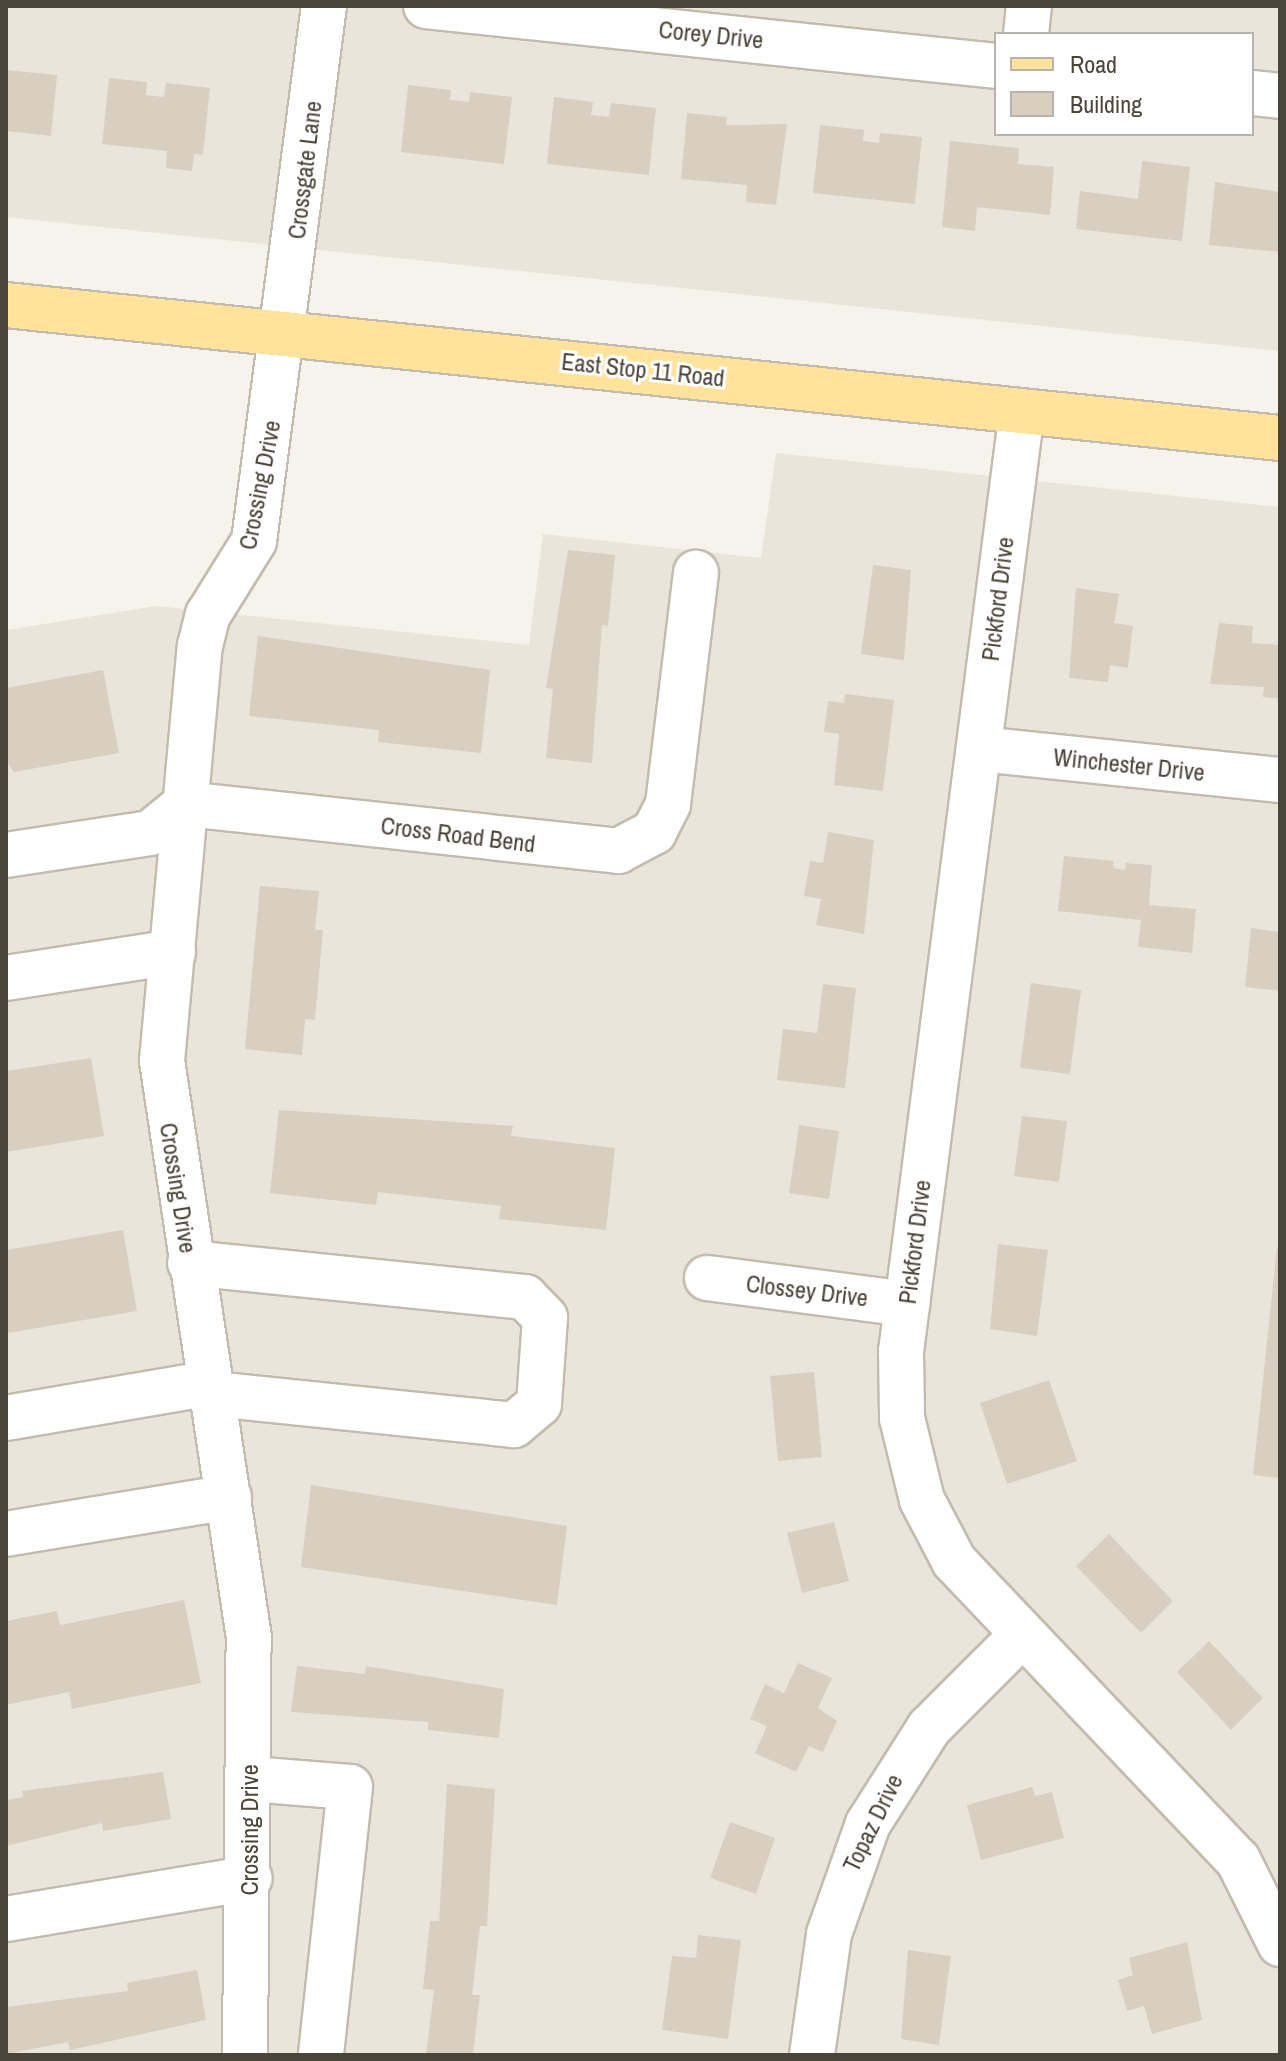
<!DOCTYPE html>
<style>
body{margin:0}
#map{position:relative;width:1286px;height:2061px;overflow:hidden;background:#f6f3ec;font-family:"Archivo Narrow",sans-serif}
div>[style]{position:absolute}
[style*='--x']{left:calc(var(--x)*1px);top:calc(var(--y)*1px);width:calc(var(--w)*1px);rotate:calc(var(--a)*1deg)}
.residential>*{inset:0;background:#eae5da}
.building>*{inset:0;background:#d8cfc1}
.roads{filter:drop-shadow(2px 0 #c2bbae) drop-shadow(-2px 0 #c2bbae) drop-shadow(0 2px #c2bbae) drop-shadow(0 -2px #c2bbae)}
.minor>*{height:44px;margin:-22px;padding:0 22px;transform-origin:22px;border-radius:22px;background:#fff}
.major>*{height:44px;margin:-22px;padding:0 22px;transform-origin:22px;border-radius:22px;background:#ffe39c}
span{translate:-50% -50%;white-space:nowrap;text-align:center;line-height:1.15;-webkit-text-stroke:6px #fff;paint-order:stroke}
.street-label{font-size:24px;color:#4b4439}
.frame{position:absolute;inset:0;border:8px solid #4b4439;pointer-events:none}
.legend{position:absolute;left:994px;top:32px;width:260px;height:104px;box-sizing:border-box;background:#fff;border:2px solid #b7b4b0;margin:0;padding:10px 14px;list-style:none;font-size:24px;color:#4b4439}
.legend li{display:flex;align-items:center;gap:16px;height:40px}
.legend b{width:40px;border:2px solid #b7b4b0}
</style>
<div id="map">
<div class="residential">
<div style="clip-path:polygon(evenodd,6px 6px,1280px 6px,1280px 351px,6px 217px,6px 6px,996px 34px,1252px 34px,1252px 134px,996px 134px,996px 34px)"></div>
<div style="clip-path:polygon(776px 453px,1280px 507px,1280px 2055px,6px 2055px,6px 630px,156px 606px,529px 645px,543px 534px,761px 558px)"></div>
</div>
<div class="building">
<div style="clip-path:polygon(6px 70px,57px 75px,51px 136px,6px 131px)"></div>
<div style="clip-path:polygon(109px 78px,147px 82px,146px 95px,164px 97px,166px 83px,210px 88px,203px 155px,194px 154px,192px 171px,166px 168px,167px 151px,102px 144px)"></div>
<div style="clip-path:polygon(408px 85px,451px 90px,450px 100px,469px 102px,470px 92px,512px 97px,504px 164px,401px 152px)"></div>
<div style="clip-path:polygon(554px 97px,593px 102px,591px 115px,609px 117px,611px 103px,656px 108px,649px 175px,547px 164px)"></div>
<div style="clip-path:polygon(687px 113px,727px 117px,726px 125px,787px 124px,776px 205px,746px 202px,747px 185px,681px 179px)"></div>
<div style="clip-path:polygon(820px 125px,864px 130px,863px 141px,879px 143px,880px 133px,922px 137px,915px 204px,813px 193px)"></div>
<div style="clip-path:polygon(950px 141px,1019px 148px,1018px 164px,1054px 167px,1050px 215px,977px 207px,975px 231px,942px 227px)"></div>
<div style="clip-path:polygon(1142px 161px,1190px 167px,1182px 241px,1076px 229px,1080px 191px,1138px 199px)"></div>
<div style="clip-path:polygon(1215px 182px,1280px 192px,1280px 252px,1209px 245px)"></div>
<div style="clip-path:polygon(568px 550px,615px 555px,608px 626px,602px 625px,592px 763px,546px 758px,553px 689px,546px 688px)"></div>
<div style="clip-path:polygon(873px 565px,911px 570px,904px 660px,861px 654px)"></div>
<div style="clip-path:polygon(1076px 588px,1119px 594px,1114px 623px,1133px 626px,1128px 668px,1110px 665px,1108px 682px,1069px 678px)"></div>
<div style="clip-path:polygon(1219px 623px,1253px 626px,1252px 643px,1280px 645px,1280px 699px,1263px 697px,1264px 687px,1210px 684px)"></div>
<div style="clip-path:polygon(258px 636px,490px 670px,481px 753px,378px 742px,379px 730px,249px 716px)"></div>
<div style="clip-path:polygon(103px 670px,119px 753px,14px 772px,6px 761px,6px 688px)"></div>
<div style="clip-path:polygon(845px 694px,894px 700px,883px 791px,834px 785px,839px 734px,824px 732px,828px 701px,844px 703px)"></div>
<div style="clip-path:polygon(828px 832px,874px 840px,864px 934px,816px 925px,821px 899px,804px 896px,810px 861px,823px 863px)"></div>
<div style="clip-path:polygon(1064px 856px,1114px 861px,1113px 868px,1125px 870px,1126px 863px,1152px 865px,1149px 905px,1196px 909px,1192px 953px,1138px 947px,1141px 920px,1058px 911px)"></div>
<div style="clip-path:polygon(260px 886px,319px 891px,315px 930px,323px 930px,315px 1020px,305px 1019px,302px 1055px,245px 1049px)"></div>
<div style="clip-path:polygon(1251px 928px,1280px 932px,1280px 991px,1245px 987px)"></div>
<div style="clip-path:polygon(1031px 983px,1081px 990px,1070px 1074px,1020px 1068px)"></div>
<div style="clip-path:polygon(823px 984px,856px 988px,845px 1088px,777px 1080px,783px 1029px,817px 1033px)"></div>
<div style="clip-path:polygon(91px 1058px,104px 1136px,6px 1152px,6px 1071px)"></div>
<div style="clip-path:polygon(279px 1110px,513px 1126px,511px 1136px,615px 1148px,606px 1230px,499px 1219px,501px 1206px,378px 1192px,376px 1205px,270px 1193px)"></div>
<div style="clip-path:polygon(1022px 1116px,1067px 1121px,1059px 1182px,1014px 1176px)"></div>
<div style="clip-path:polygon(799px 1125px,839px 1131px,829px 1199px,789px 1193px)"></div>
<div style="clip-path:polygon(123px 1230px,137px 1311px,8px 1333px,6px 1250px)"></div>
<div style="clip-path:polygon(998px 1244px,1048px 1250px,1037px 1336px,990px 1329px)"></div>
<div style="clip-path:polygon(1277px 1247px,1280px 1247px,1280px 1478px,1253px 1475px)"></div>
<div style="clip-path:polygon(814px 1372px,822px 1457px,778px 1461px,770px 1376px)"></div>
<div style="clip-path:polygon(1049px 1380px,1077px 1461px,1007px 1484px,980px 1403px)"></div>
<div style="clip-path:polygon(311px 1485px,567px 1526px,557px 1605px,301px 1567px)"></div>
<div style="clip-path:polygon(834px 1522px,849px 1581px,802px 1593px,787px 1533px)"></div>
<div style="clip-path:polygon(1109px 1534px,1173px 1601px,1141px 1633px,1076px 1566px)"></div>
<div style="clip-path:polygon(184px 1600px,201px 1683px,72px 1709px,69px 1692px,6px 1705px,6px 1621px,57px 1611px,60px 1625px)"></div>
<div style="clip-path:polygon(1209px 1641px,1263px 1698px,1231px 1730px,1177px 1672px)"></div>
<div style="clip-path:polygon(798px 1663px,832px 1678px,818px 1708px,837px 1721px,823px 1752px,809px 1746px,796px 1772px,755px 1753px,767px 1726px,750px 1719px,765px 1684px,784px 1693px)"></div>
<div style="clip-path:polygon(297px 1666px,365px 1674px,366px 1666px,504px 1689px,499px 1738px,428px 1730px,428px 1722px,291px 1712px)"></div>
<div style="clip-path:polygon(163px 1772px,171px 1819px,103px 1831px,102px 1823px,6px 1846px,6px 1800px,23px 1797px,22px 1791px)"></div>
<div style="clip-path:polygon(447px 1784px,495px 1789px,487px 1926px,480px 1926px,472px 1995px,480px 1995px,473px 2055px,426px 2055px,434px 1990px,423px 1989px,430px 1921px,439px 1921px)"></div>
<div style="clip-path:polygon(1032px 1787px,1035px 1796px,1052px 1792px,1064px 1838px,981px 1860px,967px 1805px)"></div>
<div style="clip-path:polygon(730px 1822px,775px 1838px,756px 1894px,710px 1878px)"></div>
<div style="clip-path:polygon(698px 1935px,741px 1940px,728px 2039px,662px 2030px,672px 1956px,696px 1958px)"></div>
<div style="clip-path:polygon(1187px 1942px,1202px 2020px,1152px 2034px,1144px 2006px,1127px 2011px,1118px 1980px,1133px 1975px,1129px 1958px)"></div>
<div style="clip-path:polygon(908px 1950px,951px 1956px,939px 2045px,901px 2039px)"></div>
<div style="clip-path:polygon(197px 1970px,206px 2020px,70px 2050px,68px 2042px,6px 2054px,6px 2007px,128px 1991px,127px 1983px)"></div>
</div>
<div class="roads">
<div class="minor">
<div style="--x:426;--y:6;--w:573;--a:6.01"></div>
<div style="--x:1026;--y:34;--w:28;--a:-84"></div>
<div style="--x:1252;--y:93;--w:28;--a:6"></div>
<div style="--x:1022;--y:411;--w:948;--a:97.33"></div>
<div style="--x:901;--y:1351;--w:67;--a:89.1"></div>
<div style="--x:902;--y:1418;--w:84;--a:76.3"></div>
<div style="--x:922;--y:1500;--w:69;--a:62.3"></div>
<div style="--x:954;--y:1561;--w:412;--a:46.5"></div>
<div style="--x:1238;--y:1860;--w:94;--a:63.4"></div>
<div style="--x:979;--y:749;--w:303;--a:5.9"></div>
<div style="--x:6;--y:855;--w:146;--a:-8.7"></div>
<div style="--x:150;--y:833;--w:46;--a:-38.9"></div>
<div style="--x:186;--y:804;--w:435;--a:6.2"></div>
<div style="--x:618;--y:851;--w:41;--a:-27.8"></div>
<div style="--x:654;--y:832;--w:31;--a:-63"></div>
<div style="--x:668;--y:804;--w:233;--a:-83.1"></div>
<div style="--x:6;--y:978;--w:169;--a:-8.8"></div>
<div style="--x:190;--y:1263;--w:337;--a:5.8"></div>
<div style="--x:525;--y:1297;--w:29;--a:46"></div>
<div style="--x:545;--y:1318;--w:86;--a:94"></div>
<div style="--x:539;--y:1404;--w:33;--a:140"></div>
<div style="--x:514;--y:1425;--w:303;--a:-174.1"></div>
<div style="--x:707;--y:1278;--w:202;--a:7.4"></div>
<div style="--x:6;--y:1418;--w:208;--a:-9.7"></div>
<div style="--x:6;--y:1534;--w:226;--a:-9.4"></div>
<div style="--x:250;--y:1779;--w:100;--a:4.6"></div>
<div style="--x:350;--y:1787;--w:270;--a:96.2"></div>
<div style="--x:6;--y:1919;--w:247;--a:-9.5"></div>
<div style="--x:245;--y:2055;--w:417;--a:-89.5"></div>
<div style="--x:249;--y:1638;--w:584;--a:-98.57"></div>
<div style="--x:162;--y:1061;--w:417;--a:-84.8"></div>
<div style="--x:200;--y:646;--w:32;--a:-76"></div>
<div style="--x:208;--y:615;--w:87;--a:-58.1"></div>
<div style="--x:254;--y:541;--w:540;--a:-82.55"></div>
<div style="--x:812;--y:2055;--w:122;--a:-82"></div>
<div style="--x:829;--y:1934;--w:117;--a:-70.5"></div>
<div style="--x:868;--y:1824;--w:114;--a:-57.6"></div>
<div style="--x:929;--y:1728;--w:130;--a:-45"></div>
</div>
<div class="major">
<div style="--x:6;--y:305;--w:1281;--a:5.96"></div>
</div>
</div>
<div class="street-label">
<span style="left:711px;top:35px;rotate:6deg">Corey Drive</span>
<span style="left:305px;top:170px;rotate:-83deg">Crossgate Lane</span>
<span style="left:643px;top:370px;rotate:6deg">East Stop 11 Road</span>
<span style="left:260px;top:485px;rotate:-79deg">Crossing Drive</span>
<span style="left:998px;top:599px;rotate:-83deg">Pickford Drive</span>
<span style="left:1129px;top:765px;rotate:6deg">Winchester Drive</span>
<span style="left:458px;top:835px;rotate:7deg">Cross Road Bend</span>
<span style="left:178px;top:1188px;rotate:81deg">Crossing Drive</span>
<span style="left:915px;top:1242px;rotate:-83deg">Pickford Drive</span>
<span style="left:807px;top:1291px;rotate:7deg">Clossey Drive</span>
<span style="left:873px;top:1823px;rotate:-64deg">Topaz Drive</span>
<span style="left:250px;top:1830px;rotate:-90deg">Crossing Drive</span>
</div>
<div class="frame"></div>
<ul class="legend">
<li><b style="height:10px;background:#ffe39c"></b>Road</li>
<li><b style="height:22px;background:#d8cfc1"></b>Building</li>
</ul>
</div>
